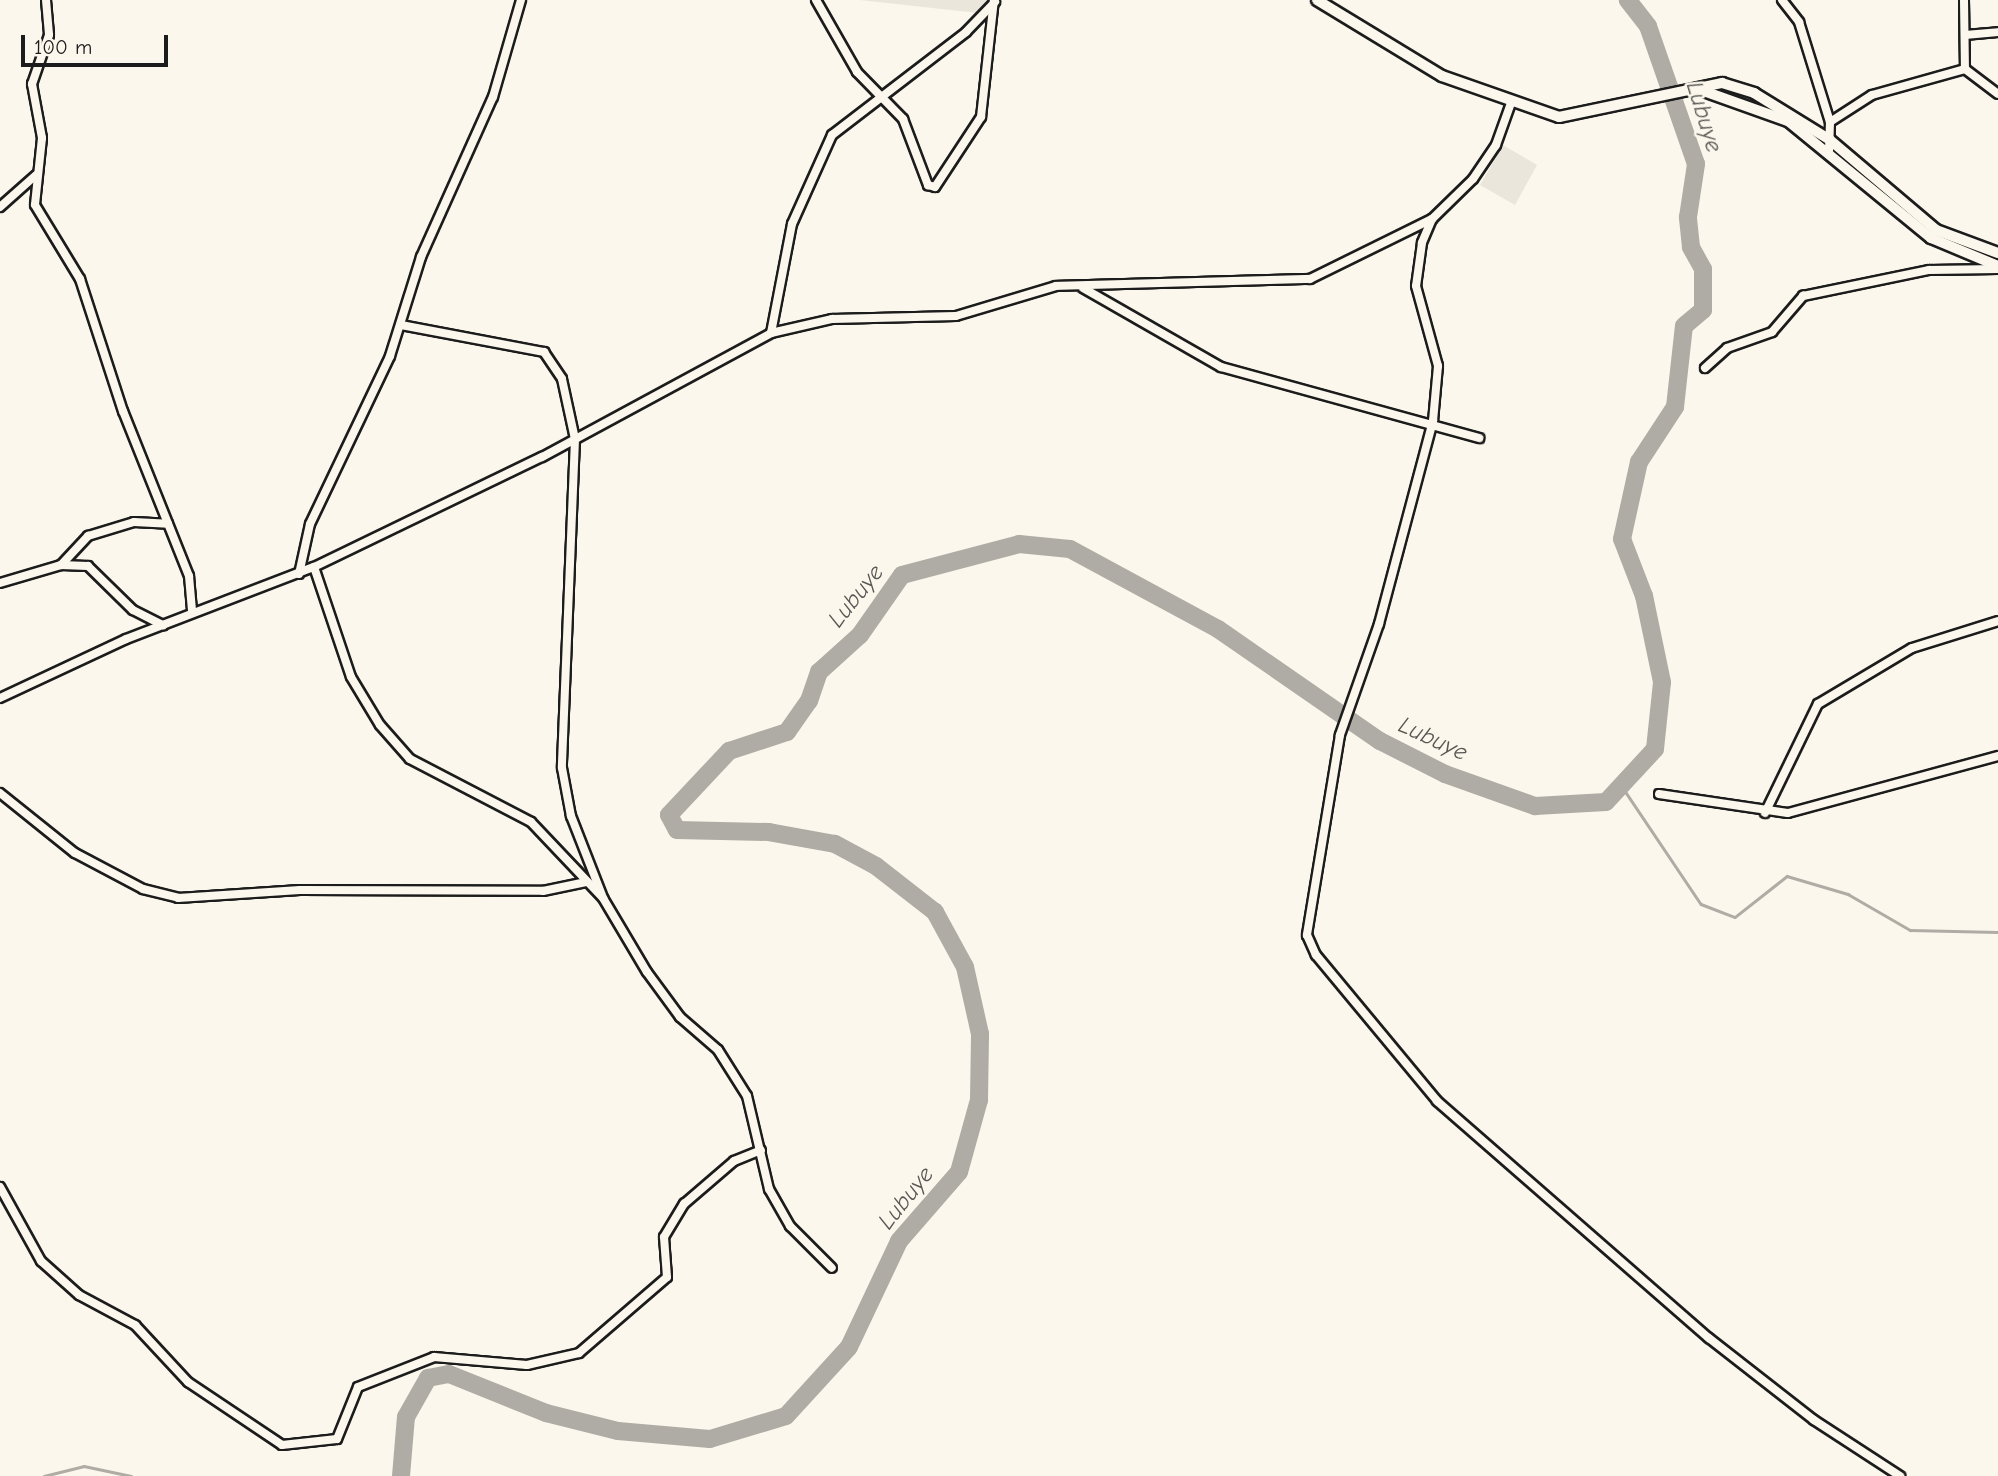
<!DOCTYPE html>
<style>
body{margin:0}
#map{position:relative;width:1998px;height:1476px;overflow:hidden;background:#fbf7ec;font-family:"Comic Neue",sans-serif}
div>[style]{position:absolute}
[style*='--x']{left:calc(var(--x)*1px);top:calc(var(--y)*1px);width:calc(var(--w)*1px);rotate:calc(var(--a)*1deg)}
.built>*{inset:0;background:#eae6dc}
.stream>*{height:2.5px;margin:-1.25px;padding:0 1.25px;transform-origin:1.25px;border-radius:1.25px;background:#afaca5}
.river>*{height:18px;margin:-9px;padding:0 9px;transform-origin:9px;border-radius:9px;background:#afaca5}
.roads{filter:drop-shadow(2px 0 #1c1c1c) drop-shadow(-2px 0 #1c1c1c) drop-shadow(0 2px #1c1c1c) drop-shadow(0 -2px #1c1c1c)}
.minor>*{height:8px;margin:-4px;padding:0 4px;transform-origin:4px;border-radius:4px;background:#fbf7ec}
.tertiary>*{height:10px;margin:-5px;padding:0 5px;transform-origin:5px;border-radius:5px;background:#fbf7ec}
span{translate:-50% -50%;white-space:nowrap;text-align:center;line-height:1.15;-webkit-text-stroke:5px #fbf7ec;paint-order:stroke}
.water-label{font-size:24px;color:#575653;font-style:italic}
.scale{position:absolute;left:21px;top:35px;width:147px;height:32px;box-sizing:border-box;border:4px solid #1c1c1c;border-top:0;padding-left:9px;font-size:21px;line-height:24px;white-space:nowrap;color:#1c1c1c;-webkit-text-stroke:5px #fbf7ec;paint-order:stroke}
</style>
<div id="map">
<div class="built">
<div style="clip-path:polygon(860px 0,989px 0,987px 14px)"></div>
<div style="clip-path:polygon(1503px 145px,1537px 165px,1515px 205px,1480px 185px)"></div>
</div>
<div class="stream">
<div style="--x:1621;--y:785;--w:143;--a:56.1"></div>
<div style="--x:1701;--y:904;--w:36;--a:21"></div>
<div style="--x:1735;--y:917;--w:66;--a:-38.3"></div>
<div style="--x:1787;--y:876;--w:64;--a:16.4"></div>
<div style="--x:1848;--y:894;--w:72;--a:30.1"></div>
<div style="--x:1910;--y:930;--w:88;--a:1.3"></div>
<div style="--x:44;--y:1476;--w:41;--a:-14"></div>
<div style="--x:84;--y:1466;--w:48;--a:12"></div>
</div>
<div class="river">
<div style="--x:401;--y:1476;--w:59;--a:-85.2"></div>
<div style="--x:406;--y:1417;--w:45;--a:-60.6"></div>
<div style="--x:428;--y:1378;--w:21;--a:-11"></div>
<div style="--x:449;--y:1374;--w:105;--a:21.9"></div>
<div style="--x:546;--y:1413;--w:74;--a:14"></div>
<div style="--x:618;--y:1431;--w:92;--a:5"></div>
<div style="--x:710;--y:1439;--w:79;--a:-16.8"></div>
<div style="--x:786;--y:1416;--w:93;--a:-47.6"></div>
<div style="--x:849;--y:1347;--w:117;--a:-64.7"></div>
<div style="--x:899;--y:1241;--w:91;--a:-49"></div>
<div style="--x:959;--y:1172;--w:75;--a:-74.5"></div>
<div style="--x:979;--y:1100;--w:66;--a:-89.1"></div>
<div style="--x:980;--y:1034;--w:69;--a:-102.6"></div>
<div style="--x:965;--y:967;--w:63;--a:-118.6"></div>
<div style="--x:935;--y:912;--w:75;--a:-142.1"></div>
<div style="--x:876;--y:866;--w:47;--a:-151.8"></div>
<div style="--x:835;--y:844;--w:67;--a:-169.7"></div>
<div style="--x:769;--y:832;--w:92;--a:-178.8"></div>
<div style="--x:677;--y:830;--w:17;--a:-118"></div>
<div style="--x:669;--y:815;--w:88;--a:-46.8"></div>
<div style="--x:729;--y:751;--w:61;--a:-18.1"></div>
<div style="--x:787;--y:732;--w:38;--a:-55"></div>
<div style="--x:809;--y:701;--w:31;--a:-71"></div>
<div style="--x:819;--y:672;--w:55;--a:-42.1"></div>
<div style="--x:860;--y:635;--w:73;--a:-55"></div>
<div style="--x:902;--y:575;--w:121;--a:-14.8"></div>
<div style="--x:1019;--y:544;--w:51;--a:5.6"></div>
<div style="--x:1070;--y:549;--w:168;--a:28.4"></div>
<div style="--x:1218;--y:629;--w:197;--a:34.7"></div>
<div style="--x:1380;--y:741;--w:73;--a:26.9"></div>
<div style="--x:1445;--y:774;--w:96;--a:19.6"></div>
<div style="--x:1535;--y:806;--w:71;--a:-3.2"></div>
<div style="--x:1606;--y:802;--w:72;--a:-47.2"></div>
<div style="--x:1655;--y:749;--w:67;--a:-84"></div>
<div style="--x:1662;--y:682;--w:88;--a:-101.8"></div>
<div style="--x:1644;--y:596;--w:61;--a:-111.1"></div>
<div style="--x:1622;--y:539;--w:79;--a:-77.6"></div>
<div style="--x:1639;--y:462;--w:66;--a:-56.8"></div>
<div style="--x:1675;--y:407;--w:81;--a:-83.7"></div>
<div style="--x:1684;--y:326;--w:25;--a:-40"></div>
<div style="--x:1703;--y:310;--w:41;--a:-90"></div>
<div style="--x:1703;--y:269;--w:25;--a:-119"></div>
<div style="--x:1691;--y:247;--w:30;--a:-96"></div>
<div style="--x:1688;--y:217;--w:54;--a:-81.4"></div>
<div style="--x:1696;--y:164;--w:146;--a:-109.2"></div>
<div style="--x:1648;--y:26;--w:33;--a:-128"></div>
</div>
<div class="roads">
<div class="minor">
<div style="--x:46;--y:0;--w:35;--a:85"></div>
<div style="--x:49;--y:35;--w:52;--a:109.1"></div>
<div style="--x:32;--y:84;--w:55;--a:79.5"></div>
<div style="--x:42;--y:138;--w:67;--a:96"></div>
<div style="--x:35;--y:205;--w:87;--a:58.7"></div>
<div style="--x:80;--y:279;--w:139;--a:72"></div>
<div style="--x:123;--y:411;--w:178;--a:68.2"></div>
<div style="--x:189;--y:576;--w:37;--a:85"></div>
<div style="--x:816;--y:0;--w:83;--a:60.3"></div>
<div style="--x:857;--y:72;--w:66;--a:45.6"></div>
<div style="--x:903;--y:119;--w:71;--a:69.3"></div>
<div style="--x:928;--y:185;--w:7;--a:16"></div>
<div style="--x:935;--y:187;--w:84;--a:-56.7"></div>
<div style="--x:981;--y:117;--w:118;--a:-83.7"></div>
<div style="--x:1782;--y:0;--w:28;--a:52"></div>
<div style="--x:1799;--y:22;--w:105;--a:72.8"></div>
<div style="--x:1830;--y:122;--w:29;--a:92"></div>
<div style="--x:1964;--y:0;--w:69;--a:89.2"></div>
<div style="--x:1965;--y:69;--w:41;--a:37.1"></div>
<div style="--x:1965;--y:35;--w:33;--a:-5"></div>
<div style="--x:1511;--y:103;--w:45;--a:109.7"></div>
<div style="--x:1496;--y:145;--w:41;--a:124.1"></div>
<div style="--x:1473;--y:179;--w:57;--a:135.7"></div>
<div style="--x:1432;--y:219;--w:26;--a:113"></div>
<div style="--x:1422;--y:243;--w:43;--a:97.9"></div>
<div style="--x:1416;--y:286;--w:83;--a:74.6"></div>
<div style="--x:1438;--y:366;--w:55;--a:95.2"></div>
<div style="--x:1433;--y:421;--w:210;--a:104.9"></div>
<div style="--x:1379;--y:624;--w:118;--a:109.4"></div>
<div style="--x:1340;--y:735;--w:203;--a:99.4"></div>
<div style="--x:1307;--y:935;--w:22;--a:66"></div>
<div style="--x:1316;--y:955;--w:190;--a:50.3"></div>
<div style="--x:1437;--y:1101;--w:361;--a:41.1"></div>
<div style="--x:1709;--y:1338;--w:133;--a:38"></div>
<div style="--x:1814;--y:1420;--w:103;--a:33.1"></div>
<div style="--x:1830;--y:122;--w:50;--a:-32.7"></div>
<div style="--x:1872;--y:95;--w:97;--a:-15.6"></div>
<div style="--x:0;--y:207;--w:48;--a:-41.6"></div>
<div style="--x:1083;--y:288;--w:159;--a:29.8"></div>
<div style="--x:1221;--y:367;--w:268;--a:15.4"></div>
<div style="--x:401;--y:325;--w:146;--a:10.7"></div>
<div style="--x:544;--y:352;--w:32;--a:56"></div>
<div style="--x:562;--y:379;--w:61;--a:77.8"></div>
<div style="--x:575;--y:439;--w:329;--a:92.3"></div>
<div style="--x:562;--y:768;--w:49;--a:79.4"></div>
<div style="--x:571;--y:816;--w:85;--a:68.6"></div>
<div style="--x:771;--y:333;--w:111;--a:-79.1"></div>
<div style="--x:792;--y:224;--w:98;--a:-65.8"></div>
<div style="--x:832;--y:135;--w:169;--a:-37.5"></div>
<div style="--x:966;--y:32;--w:42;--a:-46"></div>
<div style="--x:1705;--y:368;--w:30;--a:-42"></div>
<div style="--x:1727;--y:348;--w:48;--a:-19.6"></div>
<div style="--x:1772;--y:332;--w:48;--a:-49.3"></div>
<div style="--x:1803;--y:296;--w:129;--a:-11.7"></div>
<div style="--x:1929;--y:270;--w:69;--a:-0.8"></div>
<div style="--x:61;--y:565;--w:40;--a:-47"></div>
<div style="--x:88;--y:536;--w:48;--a:-16.9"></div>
<div style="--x:134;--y:522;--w:34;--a:3"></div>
<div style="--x:314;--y:567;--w:116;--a:71.4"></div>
<div style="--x:351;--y:677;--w:56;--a:58.9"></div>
<div style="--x:380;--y:725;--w:45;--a:48.6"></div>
<div style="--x:410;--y:759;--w:136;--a:27.5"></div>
<div style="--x:531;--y:822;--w:105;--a:46.5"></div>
<div style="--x:603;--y:898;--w:86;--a:59.3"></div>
<div style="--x:647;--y:972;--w:56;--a:53.7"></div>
<div style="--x:680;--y:1017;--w:50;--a:41"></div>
<div style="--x:718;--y:1050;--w:54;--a:57.8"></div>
<div style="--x:747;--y:1096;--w:96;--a:76.7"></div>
<div style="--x:769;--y:1189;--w:43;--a:60.4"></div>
<div style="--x:790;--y:1226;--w:59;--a:45"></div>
<div style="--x:299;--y:574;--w:51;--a:-77.6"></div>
<div style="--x:310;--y:524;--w:186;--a:-64.5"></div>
<div style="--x:390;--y:356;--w:104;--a:-72.6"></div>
<div style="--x:421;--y:257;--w:175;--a:-65.8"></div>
<div style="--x:493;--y:97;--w:101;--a:-73.9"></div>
<div style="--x:0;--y:583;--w:64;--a:-16.4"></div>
<div style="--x:61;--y:565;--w:27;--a:2"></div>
<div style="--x:88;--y:566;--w:63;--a:44.4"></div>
<div style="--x:133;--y:610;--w:34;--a:27"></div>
<div style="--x:0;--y:698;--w:139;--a:-25.1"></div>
<div style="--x:126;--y:639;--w:201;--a:-21"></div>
<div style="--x:314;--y:567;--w:253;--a:-25.8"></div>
<div style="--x:542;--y:457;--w:260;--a:-28.4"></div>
<div style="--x:771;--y:333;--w:63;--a:-12.9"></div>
<div style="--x:832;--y:319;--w:124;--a:-1.4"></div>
<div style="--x:956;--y:316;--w:104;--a:-16.7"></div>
<div style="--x:1056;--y:286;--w:254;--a:-1.6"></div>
<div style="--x:1310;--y:279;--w:136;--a:-26.2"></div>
<div style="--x:0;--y:793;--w:96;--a:38.7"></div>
<div style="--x:75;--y:853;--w:77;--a:27.9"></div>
<div style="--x:143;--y:889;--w:36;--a:14"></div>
<div style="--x:178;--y:898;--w:122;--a:-3.8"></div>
<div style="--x:300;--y:890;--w:243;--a:0.2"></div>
<div style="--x:543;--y:891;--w:44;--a:-11.8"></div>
<div style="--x:1659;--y:794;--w:130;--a:8.4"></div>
<div style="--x:1788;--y:813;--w:218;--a:-15.2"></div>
<div style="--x:1765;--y:813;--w:121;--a:-64.1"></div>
<div style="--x:1818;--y:704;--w:109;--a:-30.8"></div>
<div style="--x:1912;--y:648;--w:90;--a:-17.4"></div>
<div style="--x:0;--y:1187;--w:85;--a:61"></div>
<div style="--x:41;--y:1261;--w:51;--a:41.8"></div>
<div style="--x:79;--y:1295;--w:64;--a:28.2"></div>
<div style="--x:135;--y:1325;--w:78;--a:47.1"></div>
<div style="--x:188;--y:1382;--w:113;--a:33.8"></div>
<div style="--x:282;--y:1445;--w:55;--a:-6.2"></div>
<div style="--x:337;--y:1439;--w:56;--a:-68"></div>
<div style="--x:358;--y:1387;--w:82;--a:-21.5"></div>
<div style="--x:434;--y:1357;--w:93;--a:4.9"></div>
<div style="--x:527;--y:1365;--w:53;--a:-13"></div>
<div style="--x:579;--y:1353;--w:116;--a:-40.8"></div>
<div style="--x:667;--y:1277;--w:40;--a:-94.3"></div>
<div style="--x:664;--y:1237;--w:39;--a:-59"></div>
<div style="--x:684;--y:1204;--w:66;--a:-40.7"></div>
<div style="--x:734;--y:1161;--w:29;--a:-22"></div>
</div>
<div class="tertiary">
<div style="--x:1317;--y:0;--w:146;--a:31.3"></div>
<div style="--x:1442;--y:76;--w:124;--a:19.3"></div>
<div style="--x:1559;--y:117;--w:167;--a:-11.8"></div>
<div style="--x:1722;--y:83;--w:34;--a:17"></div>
<div style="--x:1754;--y:93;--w:89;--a:31.7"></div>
<div style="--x:1830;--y:140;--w:139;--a:40.3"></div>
<div style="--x:1936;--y:230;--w:66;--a:20.4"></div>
<div style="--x:1698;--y:89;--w:96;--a:19.6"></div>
<div style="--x:1788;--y:121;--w:185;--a:39.3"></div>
<div style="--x:1931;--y:238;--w:73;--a:22.7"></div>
</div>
</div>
<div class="water-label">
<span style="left:1704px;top:117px;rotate:73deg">Lubuye</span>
<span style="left:856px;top:596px;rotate:-51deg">Lubuye</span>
<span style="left:1433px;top:739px;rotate:25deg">Lubuye</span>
<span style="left:906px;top:1198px;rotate:-51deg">Lubuye</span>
</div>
<div class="scale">100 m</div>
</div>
